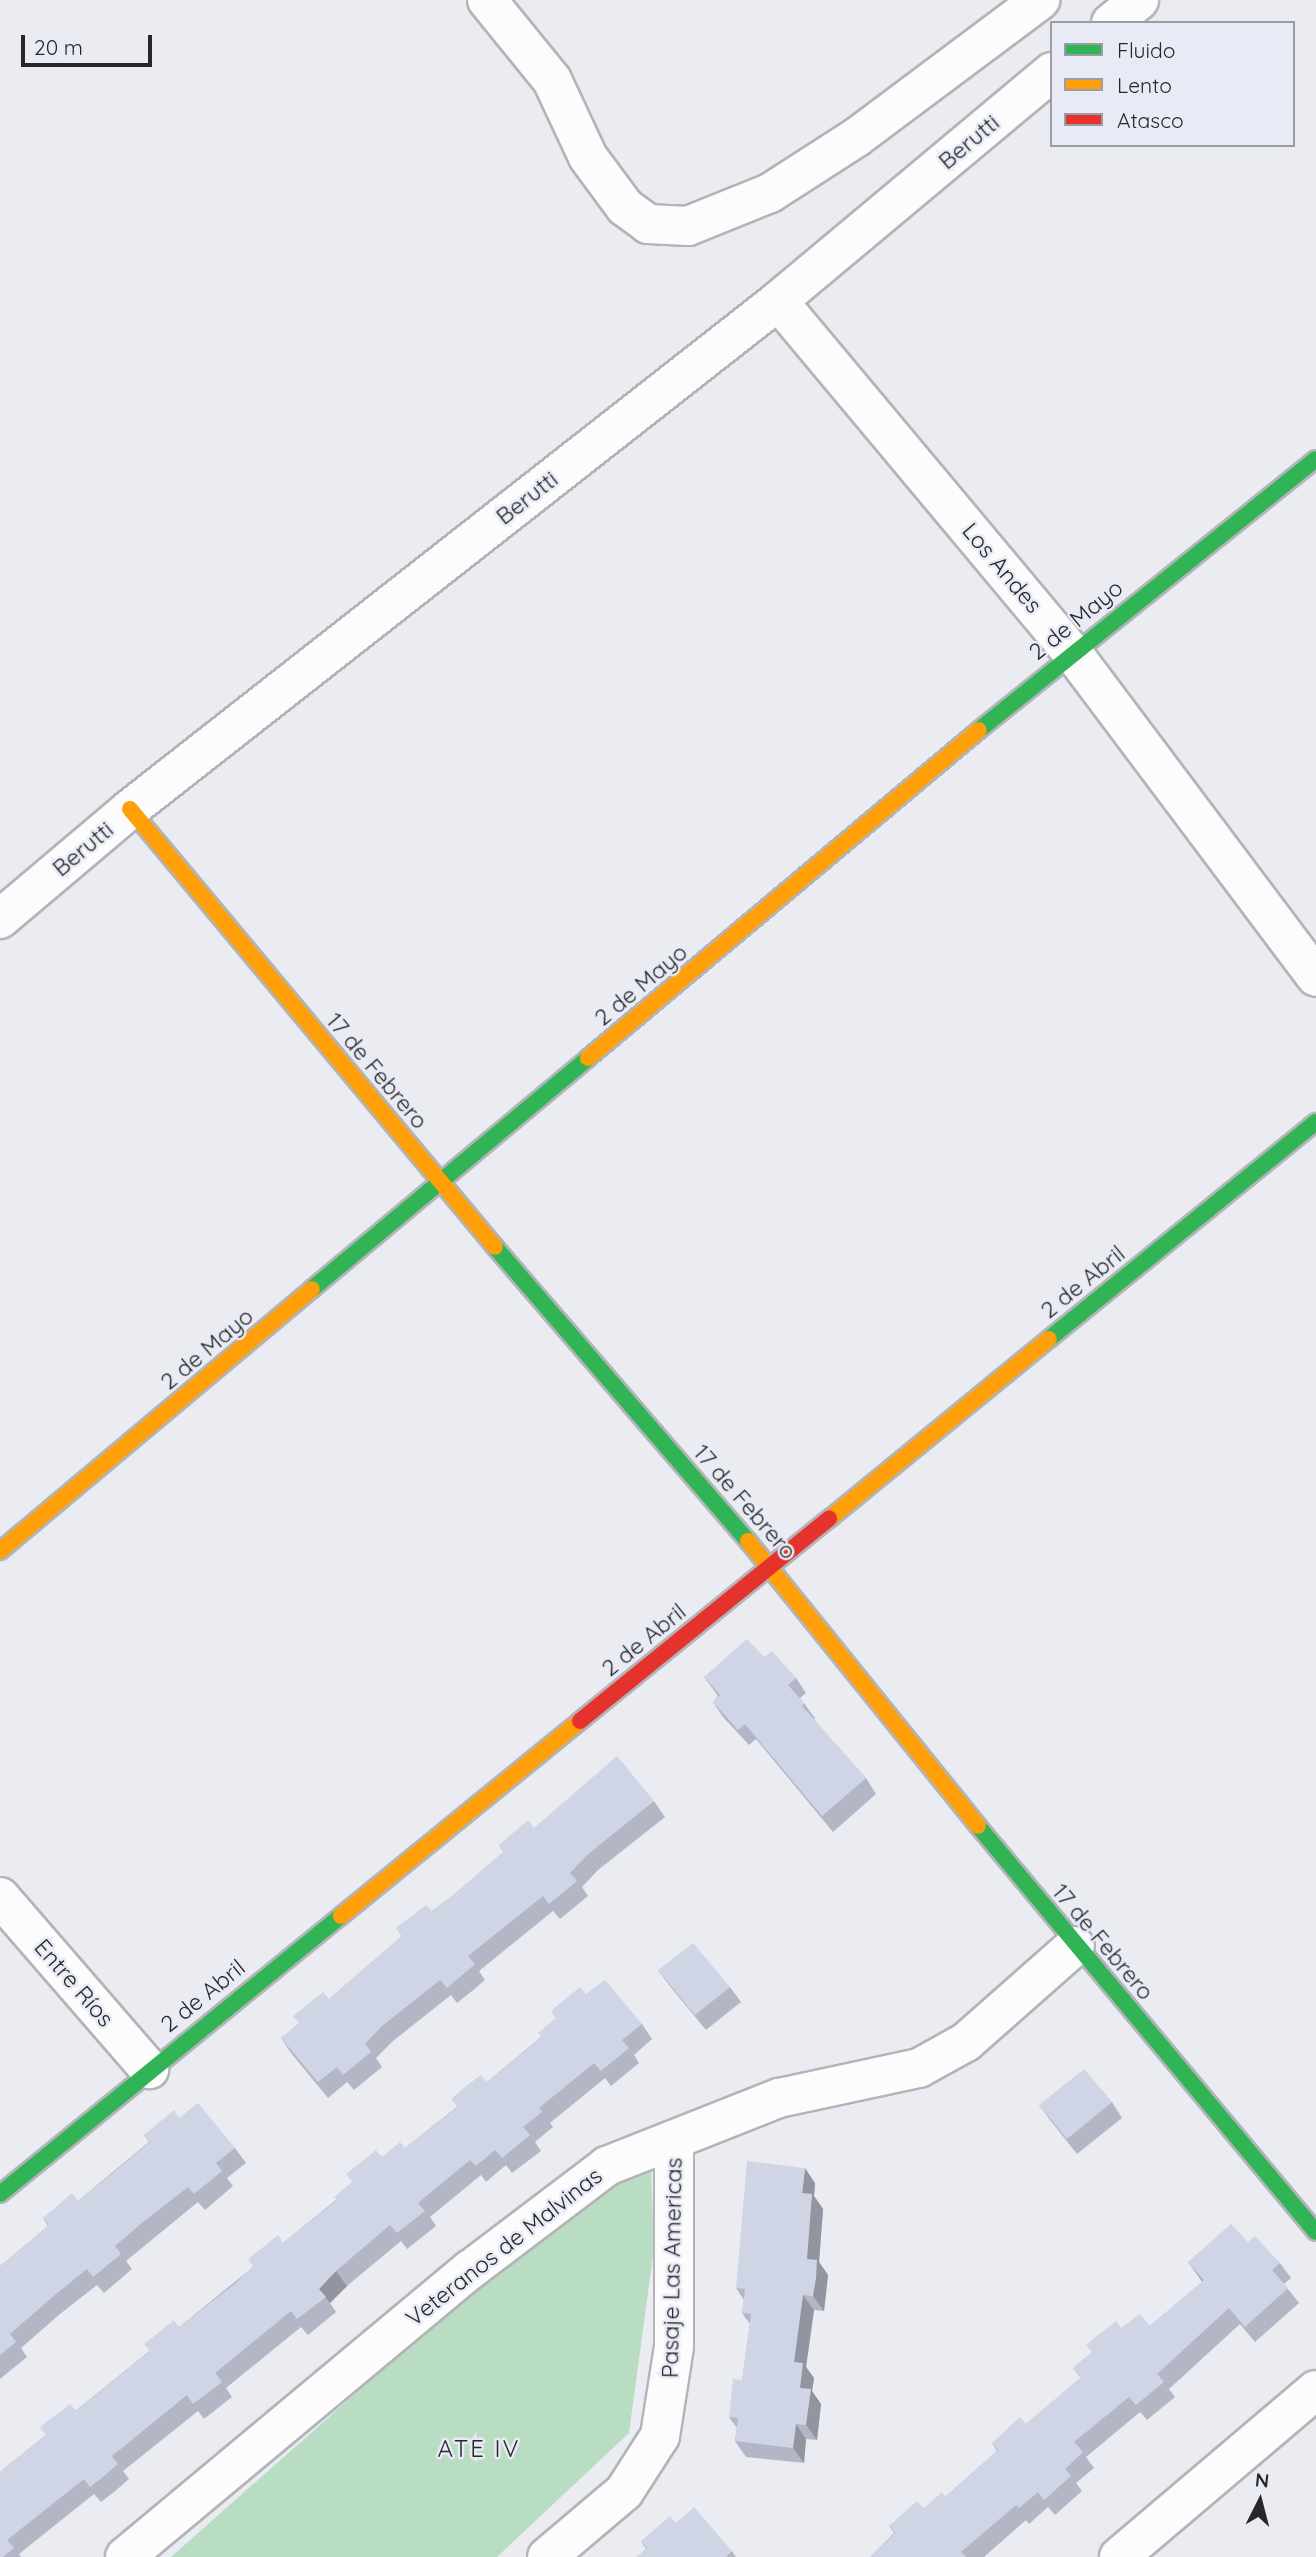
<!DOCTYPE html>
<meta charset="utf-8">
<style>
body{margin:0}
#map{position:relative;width:1316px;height:2557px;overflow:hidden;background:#ebecf2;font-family:Quicksand,sans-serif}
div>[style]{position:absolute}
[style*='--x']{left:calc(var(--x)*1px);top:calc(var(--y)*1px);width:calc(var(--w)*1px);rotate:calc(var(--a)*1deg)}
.green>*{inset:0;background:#b8ddc3}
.roads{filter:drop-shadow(2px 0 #b3b4b8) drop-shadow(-2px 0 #b3b4b8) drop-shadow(0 2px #b3b4b8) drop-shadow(0 -2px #b3b4b8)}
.street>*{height:38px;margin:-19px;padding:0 19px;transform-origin:19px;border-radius:19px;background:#fcfcfd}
.fast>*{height:16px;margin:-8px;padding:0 8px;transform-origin:8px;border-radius:8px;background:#30b455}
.slow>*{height:16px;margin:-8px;padding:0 8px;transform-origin:8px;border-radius:8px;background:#ff9f0a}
.jam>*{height:16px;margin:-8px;padding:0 8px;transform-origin:8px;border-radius:8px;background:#e5322d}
.wall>*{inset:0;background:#b3b7c5}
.shaded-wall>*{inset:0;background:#9295a0}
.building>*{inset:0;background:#d0d5e5}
span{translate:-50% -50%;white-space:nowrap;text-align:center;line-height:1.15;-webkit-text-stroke:5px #e8ebf5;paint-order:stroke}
.street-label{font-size:23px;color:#25272a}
.neighbourhood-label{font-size:24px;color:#25272a;letter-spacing:2px}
.legend{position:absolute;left:1050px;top:21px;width:245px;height:126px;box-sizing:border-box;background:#e8ebf5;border:2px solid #9a9da4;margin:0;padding:9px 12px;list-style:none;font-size:21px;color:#25272a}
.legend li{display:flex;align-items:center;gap:14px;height:35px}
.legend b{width:35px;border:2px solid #9a9da4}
.north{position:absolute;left:1225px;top:2466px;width:70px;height:70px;-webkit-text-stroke:5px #e8ebf5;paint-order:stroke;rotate:6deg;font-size:19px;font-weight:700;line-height:28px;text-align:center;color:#25272a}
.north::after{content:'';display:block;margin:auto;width:24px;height:32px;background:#25272a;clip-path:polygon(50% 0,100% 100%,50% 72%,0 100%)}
.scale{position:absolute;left:21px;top:35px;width:131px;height:32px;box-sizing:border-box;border:4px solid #25272a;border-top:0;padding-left:9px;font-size:21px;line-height:24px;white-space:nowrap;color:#25272a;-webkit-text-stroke:5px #e8ebf5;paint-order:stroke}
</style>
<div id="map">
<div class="green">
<div style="clip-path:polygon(651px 2167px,654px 2248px,629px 2433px,497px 2557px,171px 2557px,383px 2369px,592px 2195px)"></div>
</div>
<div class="roads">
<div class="street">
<div style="--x:487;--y:0;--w:103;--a:50.9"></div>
<div style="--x:552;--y:80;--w:85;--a:64.9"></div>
<div style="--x:588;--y:157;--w:62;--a:53.5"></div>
<div style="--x:625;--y:207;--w:29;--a:36"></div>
<div style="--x:648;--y:224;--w:40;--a:2.9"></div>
<div style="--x:688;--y:226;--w:88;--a:-21.9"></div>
<div style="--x:770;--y:193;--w:103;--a:-32.8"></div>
<div style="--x:857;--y:137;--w:229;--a:-36.8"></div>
<div style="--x:1111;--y:23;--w:36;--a:-39"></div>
<div style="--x:778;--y:301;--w:458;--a:50.1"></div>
<div style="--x:1072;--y:652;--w:406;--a:53.1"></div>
<div style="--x:0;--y:919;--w:170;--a:-40.2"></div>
<div style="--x:130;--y:809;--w:823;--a:-38.09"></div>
<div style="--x:778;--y:301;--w:357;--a:-39.9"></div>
<div style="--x:0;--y:1897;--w:228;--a:49.1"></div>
<div style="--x:125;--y:2557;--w:449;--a:-39.8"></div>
<div style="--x:470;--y:2270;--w:172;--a:-37.2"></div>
<div style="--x:607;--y:2166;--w:185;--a:-21.6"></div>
<div style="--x:779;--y:2098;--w:143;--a:-12.1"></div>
<div style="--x:919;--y:2068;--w:54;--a:-29"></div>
<div style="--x:966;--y:2042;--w:145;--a:-41.4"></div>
<div style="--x:547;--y:2557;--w:101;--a:-40.2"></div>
<div style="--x:624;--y:2492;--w:67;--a:-57.3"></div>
<div style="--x:660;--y:2436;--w:90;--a:-81.1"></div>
<div style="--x:674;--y:2347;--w:206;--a:-90"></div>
<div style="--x:1119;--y:2557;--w:258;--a:-40.3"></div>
</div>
<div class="fast">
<div style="--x:979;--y:730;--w:432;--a:-38.8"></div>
<div style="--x:495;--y:1247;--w:388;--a:49.3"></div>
<div style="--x:312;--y:1289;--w:360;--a:-39.9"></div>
<div style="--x:1049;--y:1339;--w:344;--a:-39.1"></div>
<div style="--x:978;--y:1826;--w:528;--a:50.22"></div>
<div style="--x:0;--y:2194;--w:440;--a:-39.2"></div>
</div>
<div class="slow">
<div style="--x:130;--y:809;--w:570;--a:50.19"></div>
<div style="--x:588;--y:1058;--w:510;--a:-39.99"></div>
<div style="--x:829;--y:1519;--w:284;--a:-39.3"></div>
<div style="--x:748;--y:1541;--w:366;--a:51.1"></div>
<div style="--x:0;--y:1551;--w:407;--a:-40"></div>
<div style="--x:341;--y:1916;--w:308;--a:-39.2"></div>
</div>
<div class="jam">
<div style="--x:580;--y:1721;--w:321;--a:-39.1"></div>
</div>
</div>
<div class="wall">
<div style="clip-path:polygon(764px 1657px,796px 1678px,806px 1693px,800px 1698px,815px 1718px,814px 1720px,866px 1778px,876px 1794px,833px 1832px,756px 1739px,749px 1745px,723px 1717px,713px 1702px,718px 1696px,704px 1677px)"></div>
<div style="clip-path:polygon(654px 1801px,665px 1817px,598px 1870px,582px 1887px,588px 1896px,560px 1919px,553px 1911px,479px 1971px,485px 1980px,472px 1991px,457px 2003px,451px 1995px,393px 2041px,376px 2058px,382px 2067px,354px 2090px,347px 2082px,328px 2098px,291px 2053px,281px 2038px,329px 1999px,402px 1936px,396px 1928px,432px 1911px,451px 1897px,504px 1852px,499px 1845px,534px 1828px)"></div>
<div style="clip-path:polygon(658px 1970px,730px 1987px,741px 2002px,706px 2030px,669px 1985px)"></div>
<div style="clip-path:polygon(586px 1994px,642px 2024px,652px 2039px,634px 2055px,639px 2063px,611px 2086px,605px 2078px,550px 2123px,553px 2127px,535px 2142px,541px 2151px,512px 2173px,506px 2165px,486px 2182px,481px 2175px,430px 2217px,436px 2226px,407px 2249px,401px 2241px,347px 2286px,330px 2303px,336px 2312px,308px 2335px,301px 2327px,226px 2388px,232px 2397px,204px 2419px,198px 2411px,123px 2471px,129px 2479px,114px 2492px,101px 2502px,94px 2494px,19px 2554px,21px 2557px,0 2557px,0 2472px,336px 2200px,382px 2157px,405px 2148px,457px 2107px,541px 2037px)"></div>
<div style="clip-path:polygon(1112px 2102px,1122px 2118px,1077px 2154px,1050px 2120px,1039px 2105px)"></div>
<div style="clip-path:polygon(179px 2118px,235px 2148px,246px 2163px,227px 2178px,233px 2186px,205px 2210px,198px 2202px,154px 2238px,126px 2261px,132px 2269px,104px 2293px,97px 2285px,60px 2314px,21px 2348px,27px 2357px,0 2379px,0 2266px,48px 2226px,43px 2218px,78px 2201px,149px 2142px,144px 2135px)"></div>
<div style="clip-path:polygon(815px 2183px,814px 2196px,823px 2209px,819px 2262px,828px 2275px,824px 2311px,814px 2310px,806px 2367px,814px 2378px,812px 2391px,821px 2404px,817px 2440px,806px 2439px,804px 2463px,746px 2457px,735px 2441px,737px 2428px,729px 2417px,742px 2380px,750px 2324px,742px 2313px,744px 2300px,736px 2288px)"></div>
<div style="clip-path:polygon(1248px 2242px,1280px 2263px,1291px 2278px,1284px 2284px,1299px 2303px,1255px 2342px,1240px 2324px,1169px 2389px,1175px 2397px,1147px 2420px,1140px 2412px,1086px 2457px,1094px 2468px,1076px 2483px,1082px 2491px,1055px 2515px,1048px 2507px,1029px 2524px,1026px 2520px,984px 2557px,870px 2557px,894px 2533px,889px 2526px,945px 2497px,997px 2451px,992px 2443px,1026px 2424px,1081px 2378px,1073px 2368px,1121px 2328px,1150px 2326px,1202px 2282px,1188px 2262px)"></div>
<div style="clip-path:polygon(676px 2523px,732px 2551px,736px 2557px,637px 2557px,646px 2549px,641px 2541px)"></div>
</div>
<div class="shaded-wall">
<div style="clip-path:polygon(805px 2168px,815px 2183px,814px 2196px,823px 2209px,819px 2262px,828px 2275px,824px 2311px,813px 2296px,807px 2259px,802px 2193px)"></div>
<div style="clip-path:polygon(336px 2271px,347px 2286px,330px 2303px,319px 2289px)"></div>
<div style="clip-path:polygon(803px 2295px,814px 2310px,806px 2367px,814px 2378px,812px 2391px,821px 2404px,817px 2440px,806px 2425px,794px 2362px)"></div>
<div style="clip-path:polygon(796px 2424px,806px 2439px,804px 2463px,793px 2448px)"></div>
</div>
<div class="building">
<div style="clip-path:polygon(747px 1639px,764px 1657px,772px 1651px,796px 1678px,788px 1685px,804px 1703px,802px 1706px,866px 1778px,822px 1816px,745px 1724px,738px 1730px,713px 1702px,720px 1695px,704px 1677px)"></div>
<div style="clip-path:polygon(617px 1756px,654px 1801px,587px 1855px,570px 1873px,577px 1881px,549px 1904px,543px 1896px,468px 1956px,475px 1964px,447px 1988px,440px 1980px,382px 2026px,365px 2044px,371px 2052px,343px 2075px,337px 2067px,318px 2082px,281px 2038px,299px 2023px,293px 2016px,323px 1992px,329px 1999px,402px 1936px,396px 1928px,426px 1905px,432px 1911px,451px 1897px,504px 1851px,499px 1845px,514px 1832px,528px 1820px,534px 1828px)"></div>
<div style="clip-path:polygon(693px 1943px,730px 1987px,695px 2015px,658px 1970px)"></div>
<div style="clip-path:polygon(605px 1980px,642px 2024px,622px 2040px,629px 2048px,601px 2071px,594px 2063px,539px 2108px,542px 2112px,523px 2127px,530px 2135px,502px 2158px,495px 2150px,476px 2166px,470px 2160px,418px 2203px,425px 2211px,397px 2233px,390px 2225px,336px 2271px,319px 2289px,326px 2297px,297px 2319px,291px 2311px,215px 2373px,222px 2382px,193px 2404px,187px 2395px,112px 2456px,118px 2464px,103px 2477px,90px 2487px,84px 2479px,7px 2540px,14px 2548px,3px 2557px,0 2557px,0 2472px,46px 2435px,40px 2427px,70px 2404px,76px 2411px,150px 2351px,144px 2344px,158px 2333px,174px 2320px,179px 2327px,236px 2283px,253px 2266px,248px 2259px,262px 2248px,278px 2235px,283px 2243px,337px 2200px,334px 2197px,352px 2182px,346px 2174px,376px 2150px,382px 2157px,400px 2142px,405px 2148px,458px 2107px,451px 2099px,466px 2086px,481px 2075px,487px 2082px,542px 2037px,538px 2033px,556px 2018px,551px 2011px,580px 1987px,586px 1994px)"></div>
<div style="clip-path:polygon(1084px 2069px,1112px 2102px,1067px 2139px,1039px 2105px)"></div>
<div style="clip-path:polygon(198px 2103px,235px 2148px,216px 2163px,222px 2171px,194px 2194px,188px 2187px,143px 2222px,115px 2246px,121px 2254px,93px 2277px,87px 2269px,50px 2299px,10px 2334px,16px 2342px,0 2355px,0 2266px,49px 2225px,43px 2218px,72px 2193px,78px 2201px,113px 2173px,150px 2142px,144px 2135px,174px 2110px,179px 2118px)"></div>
<div style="clip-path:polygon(747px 2161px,805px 2168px,802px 2193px,812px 2194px,807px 2259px,817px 2260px,816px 2278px,813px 2296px,803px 2295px,794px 2362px,803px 2363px,800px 2388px,811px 2389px,806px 2425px,796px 2424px,793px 2448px,735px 2441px,738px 2418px,729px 2417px,733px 2379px,742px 2380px,751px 2314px,742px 2313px,745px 2289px,736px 2288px)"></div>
<div style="clip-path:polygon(1231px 2224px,1248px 2242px,1255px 2236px,1280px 2263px,1272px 2270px,1288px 2288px,1245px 2327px,1229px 2308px,1157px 2374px,1164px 2382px,1136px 2405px,1129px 2397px,1074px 2442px,1083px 2452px,1065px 2469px,1071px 2476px,1044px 2500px,1038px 2492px,1019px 2508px,1016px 2505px,961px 2552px,966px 2557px,870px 2557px,895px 2533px,889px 2526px,917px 2501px,924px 2508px,942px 2492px,945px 2497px,998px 2450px,992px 2443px,1020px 2417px,1026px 2424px,1081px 2377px,1073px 2368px,1092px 2352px,1086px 2345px,1116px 2321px,1121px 2328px,1140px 2314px,1150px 2326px,1204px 2280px,1188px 2262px)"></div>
<div style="clip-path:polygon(694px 2507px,732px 2551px,726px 2557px,637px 2557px,647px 2548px,641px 2541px,670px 2516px,676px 2523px)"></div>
</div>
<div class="street-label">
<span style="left:969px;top:142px;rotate:-40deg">Berutti</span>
<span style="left:527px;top:498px;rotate:-38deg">Berutti</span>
<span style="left:1002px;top:568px;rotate:50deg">Los Andes</span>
<span style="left:1076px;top:620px;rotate:-39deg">2 de Mayo</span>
<span style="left:83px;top:849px;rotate:-40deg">Berutti</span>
<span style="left:641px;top:985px;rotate:-40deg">2 de Mayo</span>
<span style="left:377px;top:1071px;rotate:50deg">17 de Febrero</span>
<span style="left:1083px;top:1282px;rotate:-39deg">2 de Abril</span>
<span style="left:207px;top:1349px;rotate:-40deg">2 de Mayo</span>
<span style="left:745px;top:1502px;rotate:49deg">17 de Febrero</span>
<span style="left:644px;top:1640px;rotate:-39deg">2 de Abril</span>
<span style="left:1103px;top:1942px;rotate:50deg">17 de Febrero</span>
<span style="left:74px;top:1983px;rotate:49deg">Entre Ríos</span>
<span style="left:203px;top:1996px;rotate:-39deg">2 de Abril</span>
<span style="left:504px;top:2247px;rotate:-38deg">Veteranos de Malvinas</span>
<span style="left:672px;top:2268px;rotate:-89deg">Pasaje Las Americas</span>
</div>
<div class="neighbourhood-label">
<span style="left:479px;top:2449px">ATE IV</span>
</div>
<ul class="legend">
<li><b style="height:9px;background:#30b455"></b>Fluido</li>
<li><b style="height:9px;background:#ff9f0a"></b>Lento</li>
<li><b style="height:9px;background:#e5322d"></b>Atasco</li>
</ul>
<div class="north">N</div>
<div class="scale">20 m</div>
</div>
